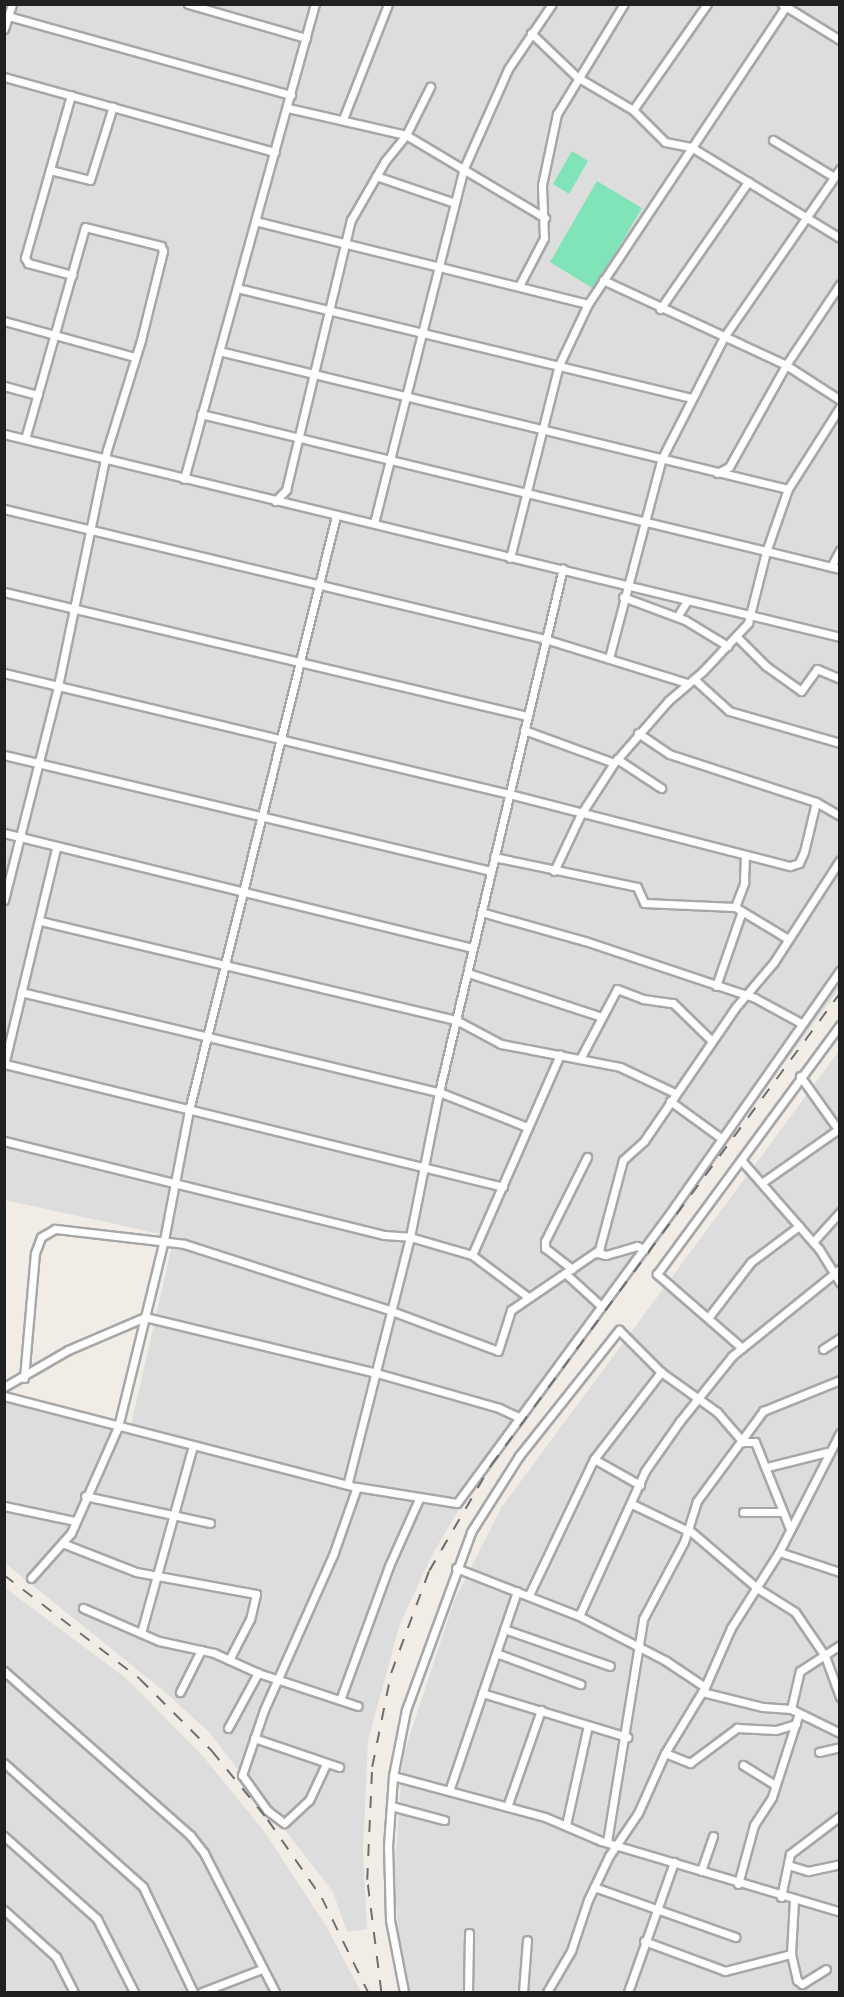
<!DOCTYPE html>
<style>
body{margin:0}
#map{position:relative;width:844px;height:1997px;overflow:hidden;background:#f1ede6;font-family:"PT Sans Narrow",sans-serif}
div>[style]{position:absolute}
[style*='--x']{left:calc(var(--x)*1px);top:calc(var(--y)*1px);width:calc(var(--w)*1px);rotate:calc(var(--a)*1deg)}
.residential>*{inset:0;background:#dedddd}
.pitch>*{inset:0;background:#81e3b8}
.roads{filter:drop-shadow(2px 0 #a7a7a7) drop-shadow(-2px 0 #a7a7a7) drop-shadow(0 2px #a7a7a7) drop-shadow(0 -2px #a7a7a7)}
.minor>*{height:7px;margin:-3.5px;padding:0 3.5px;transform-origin:3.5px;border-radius:3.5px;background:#fff}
.rail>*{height:1.5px;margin-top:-0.75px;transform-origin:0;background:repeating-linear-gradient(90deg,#6e6e6e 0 12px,transparent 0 24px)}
span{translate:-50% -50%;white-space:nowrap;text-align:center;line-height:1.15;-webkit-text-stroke:5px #fff;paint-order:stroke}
.frame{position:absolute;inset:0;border:6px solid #202020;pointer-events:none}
</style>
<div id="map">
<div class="residential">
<div style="clip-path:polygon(5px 5px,839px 5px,839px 989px,480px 1474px,432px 1555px,400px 1624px,368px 1740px,363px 1852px,367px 1929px,347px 1932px,333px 1892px,208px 1731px,160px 1688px,5px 1563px,5px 1394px,131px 1425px,174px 1237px,5px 1200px)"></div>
<div style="clip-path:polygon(839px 1051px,839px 1992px,403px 1992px,394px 1878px,403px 1756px,454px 1601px,501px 1508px)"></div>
<div style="clip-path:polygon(4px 1587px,127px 1679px,202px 1755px,264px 1831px,326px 1926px,361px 1992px,5px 1992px)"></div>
</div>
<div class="pitch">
<div style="clip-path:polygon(572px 151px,588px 161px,569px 194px,553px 184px)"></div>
<div style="clip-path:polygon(597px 181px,642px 208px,594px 289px,550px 262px)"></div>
</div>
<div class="roads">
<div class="minor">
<div style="--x:188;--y:4;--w:123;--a:16.1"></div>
<div style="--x:782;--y:4;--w:68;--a:31.8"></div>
<div style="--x:8;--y:16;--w:294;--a:15.6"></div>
<div style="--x:4;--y:29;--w:26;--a:-72"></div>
<div style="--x:531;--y:33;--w:64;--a:43.7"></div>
<div style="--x:577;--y:77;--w:65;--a:30.5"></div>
<div style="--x:633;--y:110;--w:45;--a:45"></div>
<div style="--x:665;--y:142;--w:26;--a:11"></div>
<div style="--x:691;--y:147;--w:175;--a:31.4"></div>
<div style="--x:4;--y:77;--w:281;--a:15.5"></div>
<div style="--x:71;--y:95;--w:169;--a:105.8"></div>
<div style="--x:25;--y:258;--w:6;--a:59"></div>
<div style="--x:28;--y:263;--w:46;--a:15.3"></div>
<div style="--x:288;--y:108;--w:121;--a:12.9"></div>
<div style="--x:406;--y:135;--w:162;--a:30.8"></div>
<div style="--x:633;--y:110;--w:129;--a:-55.1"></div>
<div style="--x:343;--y:119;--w:123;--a:-68.6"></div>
<div style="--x:773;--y:140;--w:71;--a:31.2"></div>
<div style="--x:50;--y:170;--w:41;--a:14"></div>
<div style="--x:90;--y:180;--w:77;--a:-72.7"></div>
<div style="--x:376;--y:176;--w:83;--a:18.9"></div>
<div style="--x:255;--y:221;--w:343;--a:14"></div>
<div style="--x:603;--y:280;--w:202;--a:24.9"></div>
<div style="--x:786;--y:365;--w:64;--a:32.9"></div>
<div style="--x:519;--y:286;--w:54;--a:-62.5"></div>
<div style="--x:544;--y:238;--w:53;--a:-92.2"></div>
<div style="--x:542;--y:185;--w:73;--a:-78.1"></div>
<div style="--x:557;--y:114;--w:129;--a:-58.7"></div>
<div style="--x:237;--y:288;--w:468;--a:13.6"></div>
<div style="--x:660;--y:309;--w:155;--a:-55.3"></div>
<div style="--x:4;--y:321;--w:136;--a:15.4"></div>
<div style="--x:219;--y:351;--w:585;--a:13.63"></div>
<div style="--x:4;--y:386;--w:35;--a:15"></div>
<div style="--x:201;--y:414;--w:658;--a:13.63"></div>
<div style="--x:4;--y:434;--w:860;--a:13.65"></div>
<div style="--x:717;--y:473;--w:13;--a:-27"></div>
<div style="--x:729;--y:467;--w:117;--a:-60.8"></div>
<div style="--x:786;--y:365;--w:97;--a:-56.3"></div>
<div style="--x:184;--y:479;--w:493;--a:-74.6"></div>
<div style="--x:275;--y:501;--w:16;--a:-45"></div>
<div style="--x:286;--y:490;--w:278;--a:-76.5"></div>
<div style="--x:351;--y:220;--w:68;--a:-60"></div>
<div style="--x:385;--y:161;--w:33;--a:-51"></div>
<div style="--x:406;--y:135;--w:54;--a:-63.4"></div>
<div style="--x:4;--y:509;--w:556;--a:13.51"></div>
<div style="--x:545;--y:639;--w:149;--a:17.2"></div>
<div style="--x:374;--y:523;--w:366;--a:-75.8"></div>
<div style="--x:464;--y:168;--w:108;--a:-66"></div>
<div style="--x:508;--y:69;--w:78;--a:-55.9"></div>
<div style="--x:510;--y:558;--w:199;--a:-75.8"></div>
<div style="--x:559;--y:365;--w:68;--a:-64.6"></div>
<div style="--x:588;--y:304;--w:360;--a:-56.4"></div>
<div style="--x:831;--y:567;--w:19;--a:-62"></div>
<div style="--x:4;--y:592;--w:537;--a:13.34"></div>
<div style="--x:623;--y:597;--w:66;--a:20.4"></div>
<div style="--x:685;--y:620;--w:50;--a:31.2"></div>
<div style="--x:677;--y:617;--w:19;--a:-58"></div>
<div style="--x:737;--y:637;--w:41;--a:45"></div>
<div style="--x:766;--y:666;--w:43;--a:35.5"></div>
<div style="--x:801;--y:691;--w:27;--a:-54"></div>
<div style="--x:817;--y:669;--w:25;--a:23"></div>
<div style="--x:609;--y:658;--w:207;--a:-75.2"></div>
<div style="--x:662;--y:458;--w:136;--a:-62.9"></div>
<div style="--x:724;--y:337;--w:204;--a:-55.4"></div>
<div style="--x:4;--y:673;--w:519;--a:13.47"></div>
<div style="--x:509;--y:794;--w:290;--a:14.4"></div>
<div style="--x:790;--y:866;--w:9;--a:-18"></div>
<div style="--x:799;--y:863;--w:12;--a:-66"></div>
<div style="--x:804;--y:852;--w:51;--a:-76.5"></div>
<div style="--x:694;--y:679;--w:47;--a:42.4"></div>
<div style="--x:729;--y:711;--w:116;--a:16.1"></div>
<div style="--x:524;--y:730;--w:96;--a:20.1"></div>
<div style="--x:638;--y:733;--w:37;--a:34"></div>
<div style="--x:669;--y:754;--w:155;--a:18.1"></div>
<div style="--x:816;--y:802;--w:28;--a:30"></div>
<div style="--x:4;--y:755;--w:500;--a:13.4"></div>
<div style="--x:617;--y:759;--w:53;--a:33.4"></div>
<div style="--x:4;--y:833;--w:483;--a:13.8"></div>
<div style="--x:494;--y:857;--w:146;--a:11.8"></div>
<div style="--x:637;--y:887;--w:17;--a:66"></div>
<div style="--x:644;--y:903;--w:91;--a:2.5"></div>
<div style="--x:735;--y:907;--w:62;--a:31.1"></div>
<div style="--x:554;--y:871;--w:63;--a:-64.7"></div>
<div style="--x:581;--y:814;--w:61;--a:-57.1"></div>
<div style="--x:614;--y:763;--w:82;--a:-48.9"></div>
<div style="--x:668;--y:701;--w:46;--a:-40.6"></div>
<div style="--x:703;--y:671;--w:66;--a:-46.8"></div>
<div style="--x:748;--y:623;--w:73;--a:-75.8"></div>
<div style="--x:766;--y:552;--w:67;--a:-70.8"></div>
<div style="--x:788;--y:489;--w:97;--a:-57.6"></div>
<div style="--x:4;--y:900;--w:221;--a:-75.8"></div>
<div style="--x:58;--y:686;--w:241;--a:-78.3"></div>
<div style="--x:107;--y:450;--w:115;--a:-72.8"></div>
<div style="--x:141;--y:340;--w:92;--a:-76.1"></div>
<div style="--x:163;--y:251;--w:5;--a:-112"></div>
<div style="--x:161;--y:246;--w:78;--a:-166"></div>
<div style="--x:85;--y:227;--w:220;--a:105.8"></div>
<div style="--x:735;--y:907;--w:26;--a:-69"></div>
<div style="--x:744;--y:883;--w:28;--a:-88"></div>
<div style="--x:481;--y:912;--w:108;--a:15.6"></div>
<div style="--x:585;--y:941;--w:179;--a:18.5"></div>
<div style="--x:755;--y:998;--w:52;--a:28.5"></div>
<div style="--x:40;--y:921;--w:428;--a:13.4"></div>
<div style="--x:456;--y:1020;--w:51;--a:28.1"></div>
<div style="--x:501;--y:1044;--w:121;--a:10.9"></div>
<div style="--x:620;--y:1067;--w:61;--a:25.3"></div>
<div style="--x:468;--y:973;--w:141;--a:18.2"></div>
<div style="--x:716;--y:986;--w:79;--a:-70.9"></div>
<div style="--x:21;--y:992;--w:430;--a:13.5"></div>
<div style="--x:439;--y:1092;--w:95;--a:21.7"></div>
<div style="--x:580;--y:1059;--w:79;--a:-62.1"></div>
<div style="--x:617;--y:989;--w:28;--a:21"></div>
<div style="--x:643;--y:999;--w:30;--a:8"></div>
<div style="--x:673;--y:1003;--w:54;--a:44.3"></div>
<div style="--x:5;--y:1064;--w:513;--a:13.87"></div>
<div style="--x:4;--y:1065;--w:223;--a:-76.5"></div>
<div style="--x:800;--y:1076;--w:69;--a:54.5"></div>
<div style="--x:670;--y:1101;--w:63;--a:36"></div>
<div style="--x:4;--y:1141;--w:391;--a:13.9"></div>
<div style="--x:384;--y:1235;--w:26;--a:4"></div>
<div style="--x:410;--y:1237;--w:65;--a:16.2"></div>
<div style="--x:472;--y:1255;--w:70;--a:36.9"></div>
<div style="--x:741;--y:1160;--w:118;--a:48.8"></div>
<div style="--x:819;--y:1249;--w:40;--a:58"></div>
<div style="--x:763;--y:1182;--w:94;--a:-35"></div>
<div style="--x:813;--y:1242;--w:40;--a:-48"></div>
<div style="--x:597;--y:1253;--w:9;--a:13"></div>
<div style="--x:606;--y:1255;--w:32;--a:-16"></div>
<div style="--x:637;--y:1246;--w:8;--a:23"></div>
<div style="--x:472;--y:1255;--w:219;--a:-66.3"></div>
<div style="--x:572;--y:1269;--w:34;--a:-142"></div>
<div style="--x:545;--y:1248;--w:7;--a:-90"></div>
<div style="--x:545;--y:1241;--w:94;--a:-63.4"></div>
<div style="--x:566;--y:1274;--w:47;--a:42.4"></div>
<div style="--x:708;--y:1318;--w:71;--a:-52.5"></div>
<div style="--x:751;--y:1262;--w:60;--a:-36.9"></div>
<div style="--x:742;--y:1348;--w:113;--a:-139"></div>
<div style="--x:657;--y:1274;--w:309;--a:-53.7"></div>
<div style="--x:823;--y:1349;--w:20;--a:-33"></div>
<div style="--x:24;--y:1378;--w:125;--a:-85"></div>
<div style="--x:35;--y:1253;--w:17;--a:-69"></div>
<div style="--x:41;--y:1237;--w:16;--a:-30"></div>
<div style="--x:55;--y:1229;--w:130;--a:6.6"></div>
<div style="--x:184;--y:1244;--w:215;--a:17.8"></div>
<div style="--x:389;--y:1310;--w:116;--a:20.6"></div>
<div style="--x:498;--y:1351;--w:43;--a:-72.4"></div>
<div style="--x:511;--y:1310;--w:107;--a:-34.3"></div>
<div style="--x:599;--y:1250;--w:93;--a:-75.1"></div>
<div style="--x:623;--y:1160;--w:28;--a:-42"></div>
<div style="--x:644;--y:1141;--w:161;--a:-55.6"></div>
<div style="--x:735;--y:1008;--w:60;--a:-49.7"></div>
<div style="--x:774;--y:962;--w:121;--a:-57.1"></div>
<div style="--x:4;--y:1387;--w:74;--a:-30"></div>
<div style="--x:68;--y:1350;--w:84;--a:-23.2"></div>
<div style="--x:145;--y:1317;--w:235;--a:13.6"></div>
<div style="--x:373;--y:1372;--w:131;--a:15.9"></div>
<div style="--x:499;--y:1408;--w:23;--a:25"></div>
<div style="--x:4;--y:1396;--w:365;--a:14.5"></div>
<div style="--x:357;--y:1487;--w:101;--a:9.1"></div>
<div style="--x:457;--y:1503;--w:368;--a:-53.7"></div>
<div style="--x:675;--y:1206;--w:288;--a:-55"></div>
<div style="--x:594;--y:1459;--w:53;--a:29.5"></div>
<div style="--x:767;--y:1467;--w:62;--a:-14"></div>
<div style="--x:348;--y:1482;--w:253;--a:-75.8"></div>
<div style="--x:410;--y:1237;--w:148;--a:-78.7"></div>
<div style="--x:439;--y:1092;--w:538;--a:-76.69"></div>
<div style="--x:85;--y:1496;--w:128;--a:12.2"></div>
<div style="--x:632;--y:1504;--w:62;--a:25.7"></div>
<div style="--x:4;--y:1506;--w:73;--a:11.9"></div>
<div style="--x:743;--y:1512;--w:37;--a:0"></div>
<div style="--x:688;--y:1529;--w:91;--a:40.5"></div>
<div style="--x:757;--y:1588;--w:45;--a:32.3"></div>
<div style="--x:795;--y:1612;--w:53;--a:55.7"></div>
<div style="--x:825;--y:1656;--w:44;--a:69.9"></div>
<div style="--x:62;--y:1543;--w:79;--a:21.4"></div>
<div style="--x:136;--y:1572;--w:122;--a:10.4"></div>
<div style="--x:256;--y:1594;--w:26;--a:103"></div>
<div style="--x:250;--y:1619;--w:46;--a:117.1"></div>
<div style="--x:779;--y:1552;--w:64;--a:18.2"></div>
<div style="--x:456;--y:1568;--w:132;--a:21.3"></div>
<div style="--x:579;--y:1616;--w:98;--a:27.3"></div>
<div style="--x:666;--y:1661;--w:47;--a:33.7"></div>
<div style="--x:31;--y:1578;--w:60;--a:-48.4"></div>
<div style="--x:71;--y:1533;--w:116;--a:-66.1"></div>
<div style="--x:118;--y:1427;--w:193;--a:-76.2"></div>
<div style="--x:164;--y:1240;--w:132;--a:-79.1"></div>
<div style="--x:189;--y:1110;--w:612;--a:-76.1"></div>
<div style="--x:529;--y:1595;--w:151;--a:-64.5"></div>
<div style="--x:594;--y:1459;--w:110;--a:-52.4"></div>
<div style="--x:83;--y:1608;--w:83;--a:23.5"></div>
<div style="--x:159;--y:1641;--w:56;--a:12.3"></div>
<div style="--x:214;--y:1653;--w:48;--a:24.4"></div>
<div style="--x:258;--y:1673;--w:105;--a:18.3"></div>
<div style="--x:579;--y:1616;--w:159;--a:-65.5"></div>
<div style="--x:645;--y:1471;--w:61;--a:-55"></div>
<div style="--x:680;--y:1421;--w:83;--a:-51.3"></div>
<div style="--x:732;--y:1356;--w:139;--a:-38.9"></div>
<div style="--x:504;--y:1629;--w:112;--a:19.2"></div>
<div style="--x:141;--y:1633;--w:194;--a:-74.5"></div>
<div style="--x:496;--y:1653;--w:90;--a:20.3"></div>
<div style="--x:4;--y:1671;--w:248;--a:41.4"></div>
<div style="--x:190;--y:1835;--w:23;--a:52"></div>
<div style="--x:204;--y:1853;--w:156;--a:62.9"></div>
<div style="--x:180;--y:1692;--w:47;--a:-63.4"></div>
<div style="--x:702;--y:1692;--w:63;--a:13.8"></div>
<div style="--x:763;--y:1707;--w:28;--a:4"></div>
<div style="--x:791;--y:1709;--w:55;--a:26.1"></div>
<div style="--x:482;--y:1693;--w:152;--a:16.9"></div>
<div style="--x:340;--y:1700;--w:143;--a:-69.9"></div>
<div style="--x:389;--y:1566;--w:73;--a:-65.9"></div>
<div style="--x:791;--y:1709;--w:39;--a:-77"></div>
<div style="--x:800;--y:1671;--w:48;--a:-33"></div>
<div style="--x:228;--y:1728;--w:63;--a:-61.4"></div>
<div style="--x:254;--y:1738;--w:90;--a:18.8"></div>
<div style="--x:819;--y:1752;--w:22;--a:-13"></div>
<div style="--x:665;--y:1753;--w:27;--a:22"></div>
<div style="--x:690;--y:1763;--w:59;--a:-36.7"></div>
<div style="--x:737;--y:1728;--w:39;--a:3"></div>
<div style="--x:776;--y:1730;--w:21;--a:-17"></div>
<div style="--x:4;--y:1763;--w:186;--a:41.7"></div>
<div style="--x:143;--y:1887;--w:116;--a:64.5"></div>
<div style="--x:326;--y:1764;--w:40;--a:115"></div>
<div style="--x:309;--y:1800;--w:34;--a:137"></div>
<div style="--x:284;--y:1823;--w:21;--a:-143"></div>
<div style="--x:267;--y:1810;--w:43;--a:-125.5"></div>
<div style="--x:242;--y:1775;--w:69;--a:-71.3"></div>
<div style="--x:264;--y:1710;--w:170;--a:-66"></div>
<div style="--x:333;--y:1555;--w:72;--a:-70.6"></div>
<div style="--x:743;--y:1765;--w:38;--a:32"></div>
<div style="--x:393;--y:1776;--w:157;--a:15.1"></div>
<div style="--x:545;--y:1817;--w:61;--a:23.2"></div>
<div style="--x:601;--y:1841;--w:249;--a:16.5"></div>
<div style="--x:449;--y:1791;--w:211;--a:-71.2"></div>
<div style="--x:391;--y:1806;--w:55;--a:14.8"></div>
<div style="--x:507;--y:1807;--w:103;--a:-70.7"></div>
<div style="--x:566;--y:1825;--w:102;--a:-77.6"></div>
<div style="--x:4;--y:1836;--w:125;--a:41.7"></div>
<div style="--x:97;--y:1919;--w:82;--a:63.1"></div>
<div style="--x:607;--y:1842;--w:226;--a:-80.8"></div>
<div style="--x:643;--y:1619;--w:87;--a:-62"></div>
<div style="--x:684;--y:1542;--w:43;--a:-72.4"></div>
<div style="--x:697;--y:1501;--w:112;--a:-53.7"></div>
<div style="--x:763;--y:1411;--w:83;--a:-21.9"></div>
<div style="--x:788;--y:1865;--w:21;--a:17"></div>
<div style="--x:808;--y:1871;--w:33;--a:-12"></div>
<div style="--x:701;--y:1871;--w:37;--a:-71"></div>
<div style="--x:738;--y:1884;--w:61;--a:-74.8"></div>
<div style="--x:754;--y:1825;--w:33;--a:-57"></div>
<div style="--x:772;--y:1797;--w:88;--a:-72.2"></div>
<div style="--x:594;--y:1887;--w:150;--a:19.5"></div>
<div style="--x:781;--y:1897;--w:44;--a:-78.2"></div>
<div style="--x:790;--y:1854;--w:63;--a:-37.2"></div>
<div style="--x:794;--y:1900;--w:54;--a:93.2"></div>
<div style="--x:791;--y:1954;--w:27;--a:77"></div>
<div style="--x:797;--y:1980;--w:6;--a:39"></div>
<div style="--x:802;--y:1984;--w:28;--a:-32"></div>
<div style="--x:4;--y:1910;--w:70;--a:42.1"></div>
<div style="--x:56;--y:1957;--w:39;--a:63"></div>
<div style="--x:644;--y:1941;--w:86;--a:20.3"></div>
<div style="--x:725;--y:1971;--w:68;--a:-14.4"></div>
<div style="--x:202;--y:1992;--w:64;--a:-21"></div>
<div style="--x:404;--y:1992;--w:73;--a:-101"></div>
<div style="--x:390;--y:1920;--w:74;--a:-91.5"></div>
<div style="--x:388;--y:1846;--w:70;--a:-85.9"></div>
<div style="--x:393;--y:1776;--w:67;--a:-78.9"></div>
<div style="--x:406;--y:1710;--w:189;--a:-69.9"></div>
<div style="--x:471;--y:1532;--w:90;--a:-57.7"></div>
<div style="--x:519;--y:1456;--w:161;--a:-51.6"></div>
<div style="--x:619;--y:1330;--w:59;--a:45"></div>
<div style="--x:661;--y:1372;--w:69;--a:35.5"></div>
<div style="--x:717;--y:1412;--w:40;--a:49"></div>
<div style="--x:743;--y:1442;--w:12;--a:0"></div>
<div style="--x:755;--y:1442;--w:94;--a:68.1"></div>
<div style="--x:468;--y:1992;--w:59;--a:-89"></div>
<div style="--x:523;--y:1992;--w:52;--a:-85.6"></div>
<div style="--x:547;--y:1992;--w:48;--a:-59.7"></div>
<div style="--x:571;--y:1951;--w:54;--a:-71.6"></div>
<div style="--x:588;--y:1900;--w:49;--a:-64.5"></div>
<div style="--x:609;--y:1856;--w:52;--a:-56"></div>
<div style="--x:638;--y:1813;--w:66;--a:-65.8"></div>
<div style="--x:665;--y:1753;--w:77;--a:-58.8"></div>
<div style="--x:705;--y:1687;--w:64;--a:-66.2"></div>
<div style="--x:731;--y:1628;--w:90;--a:-57.7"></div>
<div style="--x:779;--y:1552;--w:134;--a:-62.9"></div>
<div style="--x:628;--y:1992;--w:138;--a:-70.5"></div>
</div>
</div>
<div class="rail">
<div style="--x:4;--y:1575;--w:171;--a:37.4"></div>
<div style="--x:140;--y:1679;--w:102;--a:45"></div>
<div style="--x:212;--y:1751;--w:89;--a:50.9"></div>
<div style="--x:268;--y:1820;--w:95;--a:55.3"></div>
<div style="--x:322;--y:1898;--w:105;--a:63.9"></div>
<div style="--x:381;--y:1992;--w:113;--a:-97.1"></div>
<div style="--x:367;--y:1880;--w:113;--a:-87.5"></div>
<div style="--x:372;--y:1767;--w:96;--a:-78.6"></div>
<div style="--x:391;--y:1673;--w:109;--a:-69.6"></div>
<div style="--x:429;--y:1571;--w:123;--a:-59.7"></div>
<div style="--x:491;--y:1465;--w:587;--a:-53.52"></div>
</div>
<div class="frame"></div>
</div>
